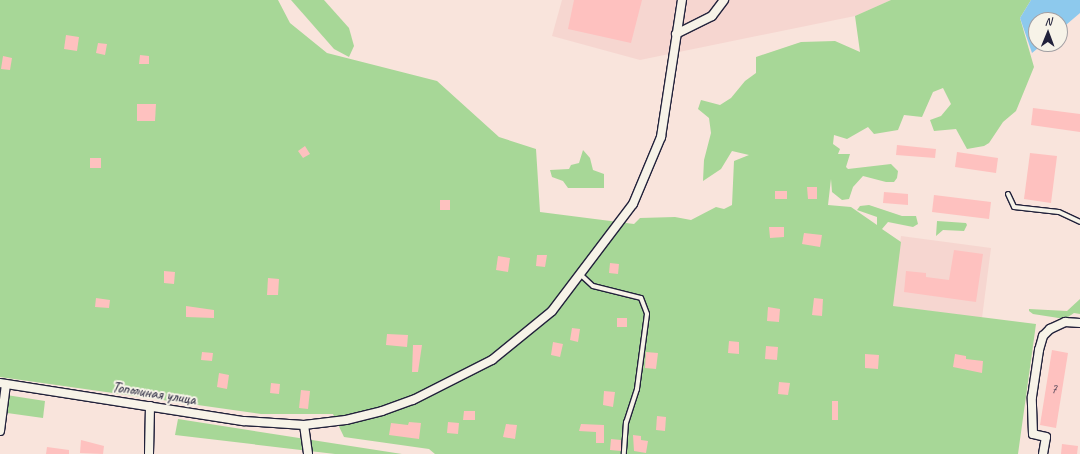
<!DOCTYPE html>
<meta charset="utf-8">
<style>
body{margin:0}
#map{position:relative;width:1080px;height:454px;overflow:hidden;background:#f9e4dc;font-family:Caveat,sans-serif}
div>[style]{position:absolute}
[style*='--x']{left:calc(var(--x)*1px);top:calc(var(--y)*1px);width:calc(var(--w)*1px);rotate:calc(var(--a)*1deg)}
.built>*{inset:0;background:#f6d6d0}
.green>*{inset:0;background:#a7d797}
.water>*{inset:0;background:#8dc9ed}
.building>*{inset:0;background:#fec1bf}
.roads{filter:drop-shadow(1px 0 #22223b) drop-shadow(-1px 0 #22223b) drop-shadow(0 1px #22223b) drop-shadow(0 -1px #22223b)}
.service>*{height:4px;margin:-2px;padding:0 2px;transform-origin:2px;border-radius:2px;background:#f7f3e8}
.minor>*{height:8px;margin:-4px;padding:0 4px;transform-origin:4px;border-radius:4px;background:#f7f3e8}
span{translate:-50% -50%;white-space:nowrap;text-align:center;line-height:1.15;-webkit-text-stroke:4px #f7f3e8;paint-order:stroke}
.number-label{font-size:14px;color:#594a5c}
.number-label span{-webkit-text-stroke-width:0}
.street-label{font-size:16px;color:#22223b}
.north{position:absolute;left:1028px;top:12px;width:40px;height:40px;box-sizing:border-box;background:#f7f3e8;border:1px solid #a29fa3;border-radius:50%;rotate:1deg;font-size:11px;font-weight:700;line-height:16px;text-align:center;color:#22223b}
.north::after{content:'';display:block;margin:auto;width:14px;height:18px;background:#22223b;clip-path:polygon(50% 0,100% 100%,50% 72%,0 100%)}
</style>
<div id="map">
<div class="built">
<div style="clip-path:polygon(562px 0,891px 0,855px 16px,640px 60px,552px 36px)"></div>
<div style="clip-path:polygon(901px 236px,991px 248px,982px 318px,892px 306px)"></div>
</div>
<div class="green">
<div style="clip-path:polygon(0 0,278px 0,290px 23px,327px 53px,437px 81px,499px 137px,536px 149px,540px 212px,634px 224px,640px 218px,675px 217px,691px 220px,716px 207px,724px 209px,732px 205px,734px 161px,749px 155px,732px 151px,721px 169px,703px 181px,704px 160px,711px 133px,709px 118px,698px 109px,701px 100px,720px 105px,731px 98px,745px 81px,756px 73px,756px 57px,801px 42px,835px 41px,860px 52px,855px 16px,891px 0,1031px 0,1020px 18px,1034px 67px,1016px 111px,1003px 122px,989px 143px,984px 146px,967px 149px,956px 129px,934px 131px,930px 120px,941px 116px,951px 104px,943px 88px,933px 92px,922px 117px,904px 115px,898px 130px,874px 134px,868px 127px,847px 139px,834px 135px,833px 144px,840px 149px,838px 154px,850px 154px,846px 167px,848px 169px,891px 164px,898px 171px,897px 178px,894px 182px,886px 182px,863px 176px,853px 187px,849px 199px,842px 200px,832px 192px,831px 179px,828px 205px,851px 207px,877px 225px,877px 217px,857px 210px,860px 206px,869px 205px,902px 216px,916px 216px,918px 224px,913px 227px,888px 222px,882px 229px,901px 242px,893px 306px,1036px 324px,1018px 454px,435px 454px,429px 449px,344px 437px,333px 414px,261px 414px,0 377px)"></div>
<div style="clip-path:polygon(291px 0,324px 0,349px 28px,354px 46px,349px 57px,334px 49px)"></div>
<div style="clip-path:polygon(583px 150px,590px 158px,593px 170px,604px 174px,604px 188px,568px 188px,563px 181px,552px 177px,550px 170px,569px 169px,571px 165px,579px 163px)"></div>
<div style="clip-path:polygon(937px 221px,966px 223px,967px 225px,964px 231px,943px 230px,936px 236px)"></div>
<div style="clip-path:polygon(1080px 299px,1080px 314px,1074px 313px,1065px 319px,1033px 314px,1029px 311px,1029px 309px,1067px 311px)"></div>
<div style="clip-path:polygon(0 394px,45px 401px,43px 418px,0 412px)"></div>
<div style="clip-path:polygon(178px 419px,402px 454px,335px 454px,175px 435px)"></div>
</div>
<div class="water">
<div style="clip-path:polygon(1031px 0,1080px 0,1080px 13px,1060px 30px,1060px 20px,1036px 20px,1036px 44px,1043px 44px,1032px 53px,1020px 18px)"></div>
</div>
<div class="building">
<div style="clip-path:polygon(574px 0,642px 0,631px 43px,568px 29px)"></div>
<div style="clip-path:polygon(66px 35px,79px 37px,77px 51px,64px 49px)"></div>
<div style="clip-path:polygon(98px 43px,107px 44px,105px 55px,96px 53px)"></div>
<div style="clip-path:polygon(140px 55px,149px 56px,149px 64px,139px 64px)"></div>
<div style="clip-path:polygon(3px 56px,12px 58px,10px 70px,1px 69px)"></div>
<div style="clip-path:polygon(137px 104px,156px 104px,155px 121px,137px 121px)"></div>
<div style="clip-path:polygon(1033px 108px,1080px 114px,1080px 132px,1031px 125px)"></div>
<div style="clip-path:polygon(897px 145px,936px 149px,935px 158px,896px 155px)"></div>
<div style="clip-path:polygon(305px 146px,310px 154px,303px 158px,298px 151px)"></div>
<div style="clip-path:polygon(957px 152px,998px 158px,996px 173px,955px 167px)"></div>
<div style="clip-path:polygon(1030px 153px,1057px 156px,1051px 203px,1024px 199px)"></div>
<div style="clip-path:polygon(90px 158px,101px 158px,101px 168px,90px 168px)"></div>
<div style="clip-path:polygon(807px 187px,817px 187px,817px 199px,808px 199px)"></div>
<div style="clip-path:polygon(775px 191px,787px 191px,787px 199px,775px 199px)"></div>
<div style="clip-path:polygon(884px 192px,908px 194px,908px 205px,883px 203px)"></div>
<div style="clip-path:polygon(934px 195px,991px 202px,989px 219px,932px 212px)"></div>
<div style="clip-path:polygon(440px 200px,450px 200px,450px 210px,440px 210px)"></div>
<div style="clip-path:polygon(769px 227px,784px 227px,784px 237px,770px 238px)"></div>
<div style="clip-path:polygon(804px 233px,822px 235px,820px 247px,802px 244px)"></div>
<div style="clip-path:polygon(954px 250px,983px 254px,976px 302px,904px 292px,906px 271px,926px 273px,926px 277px,949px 280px)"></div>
<div style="clip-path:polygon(537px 255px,547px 255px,545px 267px,536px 266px)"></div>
<div style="clip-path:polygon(498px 256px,510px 258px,508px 272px,496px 270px)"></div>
<div style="clip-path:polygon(610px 263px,619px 264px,618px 274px,609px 273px)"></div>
<div style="clip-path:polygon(164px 271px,175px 272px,174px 284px,164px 283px)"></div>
<div style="clip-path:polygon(268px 278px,279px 279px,278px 295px,267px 295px)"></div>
<div style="clip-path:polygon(96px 298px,110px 300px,109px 308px,95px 307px)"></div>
<div style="clip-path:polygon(814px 298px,823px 299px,822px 316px,812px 315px)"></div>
<div style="clip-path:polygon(186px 306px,214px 310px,214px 318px,186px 317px)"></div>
<div style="clip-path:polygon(768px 307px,780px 309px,779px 322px,767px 321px)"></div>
<div style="clip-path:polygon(617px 318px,627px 318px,627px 327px,617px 327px)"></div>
<div style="clip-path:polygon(572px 328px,580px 329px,578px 342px,570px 340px)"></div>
<div style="clip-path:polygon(387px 334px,408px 335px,407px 347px,386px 345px)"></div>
<div style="clip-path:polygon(729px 341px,739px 342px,739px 354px,728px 353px)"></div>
<div style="clip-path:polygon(553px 342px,563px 344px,560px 357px,551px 355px)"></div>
<div style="clip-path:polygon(413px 345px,422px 345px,418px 372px,412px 372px)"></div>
<div style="clip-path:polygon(766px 346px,778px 347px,777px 360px,765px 359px)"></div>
<div style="clip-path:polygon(1052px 350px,1068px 353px,1056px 428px,1040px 425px)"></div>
<div style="clip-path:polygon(202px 352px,213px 353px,212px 361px,201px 360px)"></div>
<div style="clip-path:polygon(646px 352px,658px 353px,656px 369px,645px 368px)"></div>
<div style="clip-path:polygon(865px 354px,879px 355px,878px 369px,865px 368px)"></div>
<div style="clip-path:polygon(955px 354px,966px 356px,966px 359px,983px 361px,982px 373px,953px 367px)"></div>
<div style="clip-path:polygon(219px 373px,229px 375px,227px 389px,217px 387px)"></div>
<div style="clip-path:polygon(779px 382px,790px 383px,788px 395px,778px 394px)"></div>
<div style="clip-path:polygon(271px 383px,280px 384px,279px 394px,270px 393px)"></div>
<div style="clip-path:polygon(301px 390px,310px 391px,308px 409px,299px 408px)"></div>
<div style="clip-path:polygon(604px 391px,615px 392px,613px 407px,603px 405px)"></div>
<div style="clip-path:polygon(832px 401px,838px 401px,838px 420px,832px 420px)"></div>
<div style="clip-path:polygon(464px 411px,475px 411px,475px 420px,463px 420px)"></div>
<div style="clip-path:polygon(657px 416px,666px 417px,665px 431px,656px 430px)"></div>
<div style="clip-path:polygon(409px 422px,421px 423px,419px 439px,389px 435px,391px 423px,408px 425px)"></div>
<div style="clip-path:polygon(448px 422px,459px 423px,458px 434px,447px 433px)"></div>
<div style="clip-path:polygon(506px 424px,517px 425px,515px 439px,503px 437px)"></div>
<div style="clip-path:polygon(581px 424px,604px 425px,604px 443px,596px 443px,596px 432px,579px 431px)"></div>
<div style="clip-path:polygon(633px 435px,641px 436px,641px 440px,648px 441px,646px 453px,634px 451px)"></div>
<div style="clip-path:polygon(611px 439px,621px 440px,621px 451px,610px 450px)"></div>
<div style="clip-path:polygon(81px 440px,104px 446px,103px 454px,80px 453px)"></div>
<div style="clip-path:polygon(1062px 444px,1078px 446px,1077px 454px,1061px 454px)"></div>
<div style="clip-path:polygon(47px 447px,69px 450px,69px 454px,46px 454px)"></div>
</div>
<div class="roads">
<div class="service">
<div style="--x:1008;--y:194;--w:14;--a:65"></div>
<div style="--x:1014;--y:207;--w:45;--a:6.3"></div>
<div style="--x:1059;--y:212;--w:23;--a:25"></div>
<div style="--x:581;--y:275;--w:16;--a:43"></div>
<div style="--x:593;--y:286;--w:49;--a:14"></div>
<div style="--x:641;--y:298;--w:17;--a:69"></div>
<div style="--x:647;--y:314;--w:76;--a:97.6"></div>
<div style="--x:637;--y:389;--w:35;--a:108"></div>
<div style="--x:626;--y:422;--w:32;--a:94"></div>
</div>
<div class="minor">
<div style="--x:676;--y:34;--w:40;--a:-26.6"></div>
<div style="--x:712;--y:16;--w:20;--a:-53"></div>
<div style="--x:0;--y:383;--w:247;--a:8.9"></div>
<div style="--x:244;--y:421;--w:60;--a:3.8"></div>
<div style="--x:304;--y:425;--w:42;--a:-6.8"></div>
<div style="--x:346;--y:420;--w:37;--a:-14"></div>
<div style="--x:382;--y:411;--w:33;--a:-20"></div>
<div style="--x:413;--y:400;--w:89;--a:-26.9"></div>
<div style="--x:492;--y:360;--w:77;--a:-39.2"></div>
<div style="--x:552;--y:311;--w:134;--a:-52.9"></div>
<div style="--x:633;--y:204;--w:73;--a:-67.3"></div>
<div style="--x:661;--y:137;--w:139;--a:-81.3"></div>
<div style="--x:304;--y:425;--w:29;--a:82"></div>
<div style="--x:0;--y:431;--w:47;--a:-82.7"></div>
<div style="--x:149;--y:454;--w:48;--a:-88.8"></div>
<div style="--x:1043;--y:454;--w:17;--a:-80"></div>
<div style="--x:1046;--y:437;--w:13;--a:-167"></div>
<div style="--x:1033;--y:434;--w:37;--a:-92"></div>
<div style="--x:1032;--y:397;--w:48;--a:-81.5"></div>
<div style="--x:1039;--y:350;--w:15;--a:-74"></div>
<div style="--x:1043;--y:336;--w:10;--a:-45"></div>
<div style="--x:1050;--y:329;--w:17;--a:-25"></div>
<div style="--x:1065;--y:322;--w:15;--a:4"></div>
</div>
</div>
<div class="number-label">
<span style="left:1054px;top:389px">7</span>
</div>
<div class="street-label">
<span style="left:154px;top:393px;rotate:9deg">Тополиная улица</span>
</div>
<div class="north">N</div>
</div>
